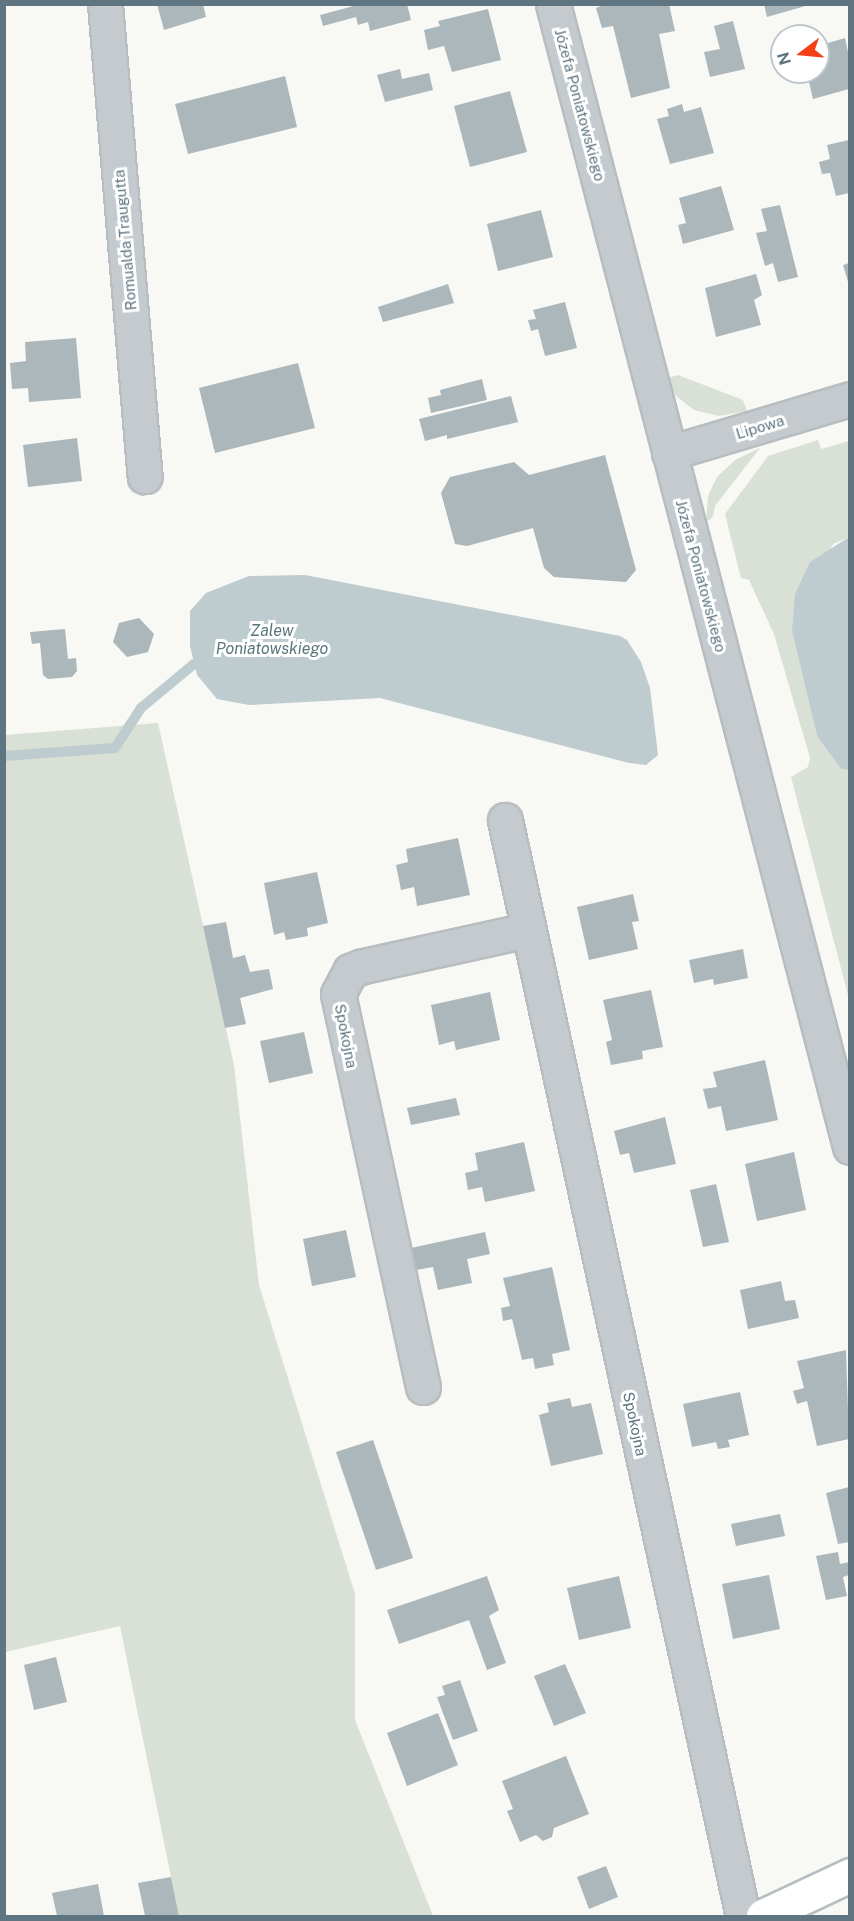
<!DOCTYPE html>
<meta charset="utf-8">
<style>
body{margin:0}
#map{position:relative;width:854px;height:1921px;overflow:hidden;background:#f8f8f4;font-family:"Public Sans",sans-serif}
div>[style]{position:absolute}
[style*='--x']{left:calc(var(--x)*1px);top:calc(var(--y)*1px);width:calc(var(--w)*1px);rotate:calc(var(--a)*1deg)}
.green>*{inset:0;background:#d9e0d5}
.water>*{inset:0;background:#becbcf}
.stream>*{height:10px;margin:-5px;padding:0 5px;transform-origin:5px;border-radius:5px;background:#becbcf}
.building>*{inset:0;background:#acb7bc}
.roads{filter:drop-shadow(2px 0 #b7bdc0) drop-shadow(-2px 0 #b7bdc0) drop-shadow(0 2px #b7bdc0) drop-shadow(0 -2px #b7bdc0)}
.minor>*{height:33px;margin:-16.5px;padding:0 16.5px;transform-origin:16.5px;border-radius:16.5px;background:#c4cacd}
.major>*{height:33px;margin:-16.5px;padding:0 16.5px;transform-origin:16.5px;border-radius:16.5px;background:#fff}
span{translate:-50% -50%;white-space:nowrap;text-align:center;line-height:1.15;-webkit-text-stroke:6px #fff;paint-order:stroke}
.street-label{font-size:15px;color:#5f7582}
.water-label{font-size:16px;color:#5a767d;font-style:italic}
.frame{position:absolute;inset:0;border:6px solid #5f7582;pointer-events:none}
.north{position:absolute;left:770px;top:24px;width:60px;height:60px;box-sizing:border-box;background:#fff;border:2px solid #bfc8cd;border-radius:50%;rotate:254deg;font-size:16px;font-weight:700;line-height:24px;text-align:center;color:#5f7582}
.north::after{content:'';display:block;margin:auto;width:21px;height:27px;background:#f53f17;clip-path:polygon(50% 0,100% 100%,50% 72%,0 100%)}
</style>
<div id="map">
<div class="green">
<div style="clip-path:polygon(678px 375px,743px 400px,747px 411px,719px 416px,694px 410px,675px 395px,671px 387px,668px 378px)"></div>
<div style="clip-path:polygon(818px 440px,821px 449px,849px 441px,849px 537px,833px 544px,792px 631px,817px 736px,841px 769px,849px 770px,849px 999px,791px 777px,808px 767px,810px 758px,774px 634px,749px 580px,741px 578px,725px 514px,768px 456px)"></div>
<div style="clip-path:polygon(760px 448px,715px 506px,713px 517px,706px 522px,708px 496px,717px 477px,735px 460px)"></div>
<div style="clip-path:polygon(158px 723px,234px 1065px,259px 1285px,355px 1594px,355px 1720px,433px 1916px,179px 1916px,120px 1626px,5px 1652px,5px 735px)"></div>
</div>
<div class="water">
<div style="clip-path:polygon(849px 537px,849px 770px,841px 769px,817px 736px,792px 631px,795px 594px,810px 562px)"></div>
<div style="clip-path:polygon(305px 575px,620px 636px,627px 640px,641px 662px,650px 688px,658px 755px,646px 765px,629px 763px,380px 698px,249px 705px,217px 699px,197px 675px,190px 646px,190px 611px,206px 593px,249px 576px)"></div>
</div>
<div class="stream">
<div style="--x:4;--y:756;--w:111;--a:-4.1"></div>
<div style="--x:115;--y:748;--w:48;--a:-57"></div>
<div style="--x:141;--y:708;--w:69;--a:-39.7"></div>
</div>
<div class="building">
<div style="clip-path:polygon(157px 4px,203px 4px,206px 17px,164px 30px)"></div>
<div style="clip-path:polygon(361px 4px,407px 4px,411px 20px,370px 31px,368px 22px,358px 25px,356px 17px,323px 26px,320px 15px)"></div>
<div style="clip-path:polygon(606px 4px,669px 4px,675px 31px,659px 34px,670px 88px,631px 98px,613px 26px,602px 28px,596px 8px)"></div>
<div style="clip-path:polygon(764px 4px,809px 4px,809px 5px,767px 17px)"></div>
<div style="clip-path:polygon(488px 9px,501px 60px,452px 72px,444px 46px,428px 50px,424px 30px,440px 26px,438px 21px)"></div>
<div style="clip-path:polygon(733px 21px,745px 69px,710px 77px,704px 52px,720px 49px,714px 26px)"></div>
<div style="clip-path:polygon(845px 38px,849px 57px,849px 89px,813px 99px,807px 74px,801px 76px,800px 72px,818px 72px,818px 46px)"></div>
<div style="clip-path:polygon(400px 69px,402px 79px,429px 73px,433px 90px,385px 102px,377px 75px)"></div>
<div style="clip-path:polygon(285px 76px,297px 127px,188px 154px,175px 104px)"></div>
<div style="clip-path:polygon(510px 91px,527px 152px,470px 167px,454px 106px)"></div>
<div style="clip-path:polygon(682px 104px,684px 112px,701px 107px,714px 153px,670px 164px,657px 119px,669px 116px,667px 109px)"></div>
<div style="clip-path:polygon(849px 140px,849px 193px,836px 196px,830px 173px,822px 174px,819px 162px,830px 159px,827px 145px)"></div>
<div style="clip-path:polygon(721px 186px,734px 230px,683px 244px,678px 225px,686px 223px,679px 198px)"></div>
<div style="clip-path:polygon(780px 205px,798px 277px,778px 282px,773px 263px,765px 266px,756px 233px,767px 231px,761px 209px)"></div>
<div style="clip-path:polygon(541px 210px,553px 257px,498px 271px,487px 224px)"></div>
<div style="clip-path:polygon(849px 263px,849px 285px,843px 265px)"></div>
<div style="clip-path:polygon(756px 274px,762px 295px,754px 300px,761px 325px,716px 337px,705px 288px)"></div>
<div style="clip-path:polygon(448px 284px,454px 303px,383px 322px,378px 307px)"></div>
<div style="clip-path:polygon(565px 302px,577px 348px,545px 356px,538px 329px,531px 331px,528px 320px,536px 319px,533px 310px)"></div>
<div style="clip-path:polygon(76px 338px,81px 398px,29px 402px,28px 388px,12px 389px,10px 363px,26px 361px,25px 342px)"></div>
<div style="clip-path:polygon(298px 363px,315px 428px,215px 453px,199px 388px)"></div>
<div style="clip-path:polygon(482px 379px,487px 400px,431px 413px,428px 398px,441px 395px,440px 390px)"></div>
<div style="clip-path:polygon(511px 396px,518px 422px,447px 439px,447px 435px,425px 441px,419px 419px)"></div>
<div style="clip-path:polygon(77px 438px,82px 481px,28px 487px,23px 445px)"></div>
<div style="clip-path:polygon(605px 455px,636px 570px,626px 582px,554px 577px,544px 568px,533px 528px,467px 546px,455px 544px,441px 493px,450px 477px,514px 462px,529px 475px)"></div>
<div style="clip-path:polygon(139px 618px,154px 634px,148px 652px,127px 657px,113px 642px,119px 623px)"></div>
<div style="clip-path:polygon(65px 629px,68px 659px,76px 658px,77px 671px,72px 677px,48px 679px,43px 675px,40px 643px,32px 644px,30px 632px)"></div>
<div style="clip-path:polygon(458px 838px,470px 895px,417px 906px,414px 887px,401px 890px,396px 865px,408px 862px,406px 849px)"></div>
<div style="clip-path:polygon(317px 872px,328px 923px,307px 928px,308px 936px,286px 940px,284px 932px,274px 935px,264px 883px)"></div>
<div style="clip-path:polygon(633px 894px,639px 921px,632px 922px,638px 949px,589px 960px,577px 907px)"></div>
<div style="clip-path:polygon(226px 922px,233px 958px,245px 955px,250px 972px,269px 969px,273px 989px,240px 998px,246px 1024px,225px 1028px,203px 926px)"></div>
<div style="clip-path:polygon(743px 949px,748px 978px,714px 985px,713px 979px,694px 983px,689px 960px)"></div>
<div style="clip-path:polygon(651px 990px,663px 1047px,642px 1051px,643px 1059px,611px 1065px,606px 1042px,612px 1040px,603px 1000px)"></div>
<div style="clip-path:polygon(490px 992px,500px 1040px,456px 1050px,454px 1041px,439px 1045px,431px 1005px)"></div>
<div style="clip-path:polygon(304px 1032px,313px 1073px,269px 1083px,260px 1041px)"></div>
<div style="clip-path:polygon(765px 1060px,778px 1120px,726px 1131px,721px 1106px,708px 1109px,703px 1089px,717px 1087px,713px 1072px)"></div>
<div style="clip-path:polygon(456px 1098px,460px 1115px,411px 1125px,407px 1108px)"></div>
<div style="clip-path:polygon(665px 1117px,676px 1164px,634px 1173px,629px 1153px,620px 1155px,614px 1131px)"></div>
<div style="clip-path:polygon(524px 1142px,535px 1191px,485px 1202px,482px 1187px,468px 1190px,465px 1173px,478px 1170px,475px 1153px)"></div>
<div style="clip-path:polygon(794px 1152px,806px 1210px,757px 1221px,745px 1164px)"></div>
<div style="clip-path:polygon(716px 1184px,729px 1242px,703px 1247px,690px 1190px)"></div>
<div style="clip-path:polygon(346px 1230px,356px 1277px,312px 1286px,303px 1239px)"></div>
<div style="clip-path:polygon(485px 1232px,490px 1254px,467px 1259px,472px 1283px,438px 1290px,433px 1267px,416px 1270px,411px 1248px)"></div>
<div style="clip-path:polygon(552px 1267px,570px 1350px,552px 1354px,554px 1365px,535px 1369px,533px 1358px,522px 1360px,512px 1319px,503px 1321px,501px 1308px,510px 1306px,503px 1278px)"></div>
<div style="clip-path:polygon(781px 1281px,785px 1301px,795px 1300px,799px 1318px,748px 1329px,740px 1290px)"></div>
<div style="clip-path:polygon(846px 1350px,849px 1439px,817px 1446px,807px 1401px,797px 1404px,793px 1391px,804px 1388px,797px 1361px)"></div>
<div style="clip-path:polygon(740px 1392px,749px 1435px,728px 1440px,730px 1447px,718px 1449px,716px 1442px,692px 1447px,683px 1404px)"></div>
<div style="clip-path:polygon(570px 1398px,572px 1407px,591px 1403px,603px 1454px,551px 1466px,539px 1415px,549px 1412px,547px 1403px)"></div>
<div style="clip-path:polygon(373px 1440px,413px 1558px,376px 1570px,336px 1452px)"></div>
<div style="clip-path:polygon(849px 1487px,849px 1542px,838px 1544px,826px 1493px)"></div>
<div style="clip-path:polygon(780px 1514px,785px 1536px,736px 1546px,731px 1524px)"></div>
<div style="clip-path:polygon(838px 1552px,840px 1564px,849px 1562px,849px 1575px,843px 1577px,847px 1596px,826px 1600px,816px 1556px)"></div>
<div style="clip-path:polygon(769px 1575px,780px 1629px,733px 1639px,722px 1584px)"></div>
<div style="clip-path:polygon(487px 1576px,499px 1610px,489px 1616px,506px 1663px,487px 1670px,469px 1620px,399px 1644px,387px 1610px)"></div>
<div style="clip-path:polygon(619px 1576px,631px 1628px,579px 1640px,567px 1588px)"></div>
<div style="clip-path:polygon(56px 1657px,67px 1702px,34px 1710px,24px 1665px)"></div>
<div style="clip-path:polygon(565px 1664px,586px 1713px,554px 1726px,534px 1676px)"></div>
<div style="clip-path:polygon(460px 1680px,478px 1731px,453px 1740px,437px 1697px,445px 1695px,442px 1686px)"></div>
<div style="clip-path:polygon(438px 1713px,458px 1765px,407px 1786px,387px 1733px)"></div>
<div style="clip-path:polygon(566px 1756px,589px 1814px,554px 1828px,552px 1837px,543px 1841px,536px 1835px,520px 1842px,507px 1811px,513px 1809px,502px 1781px)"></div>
<div style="clip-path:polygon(606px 1866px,618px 1897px,589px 1909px,577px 1877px)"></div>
<div style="clip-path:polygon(171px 1877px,179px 1916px,145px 1916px,138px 1883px)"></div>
<div style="clip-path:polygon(98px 1884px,104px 1916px,57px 1916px,52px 1893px)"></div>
</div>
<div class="roads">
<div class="minor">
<div style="--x:105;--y:4;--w:474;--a:85.2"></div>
<div style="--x:553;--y:4;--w:1181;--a:75.43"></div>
<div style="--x:669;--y:453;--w:189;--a:-16.6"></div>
<div style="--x:505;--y:820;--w:1122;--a:77.75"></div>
<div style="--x:423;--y:1387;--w:402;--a:-102.2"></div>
<div style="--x:338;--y:994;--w:26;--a:-62"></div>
<div style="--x:350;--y:971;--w:14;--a:-21"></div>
<div style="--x:363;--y:966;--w:169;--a:-12.3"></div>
</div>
<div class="major">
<div style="--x:763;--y:1916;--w:96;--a:-25.2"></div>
</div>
</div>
<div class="street-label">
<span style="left:580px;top:105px;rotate:75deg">Józefa Poniatowskiego</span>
<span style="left:125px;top:240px;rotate:-95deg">Romualda Traugutta</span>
<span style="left:760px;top:427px;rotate:-17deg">Lipowa</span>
<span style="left:701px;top:576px;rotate:75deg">Józefa Poniatowskiego</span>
<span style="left:346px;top:1036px;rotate:79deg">Spokojna</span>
<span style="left:635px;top:1424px;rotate:78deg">Spokojna</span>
</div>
<div class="water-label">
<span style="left:272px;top:640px">Zalew<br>Poniatowskiego</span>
</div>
<div class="frame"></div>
<div class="north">N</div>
</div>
